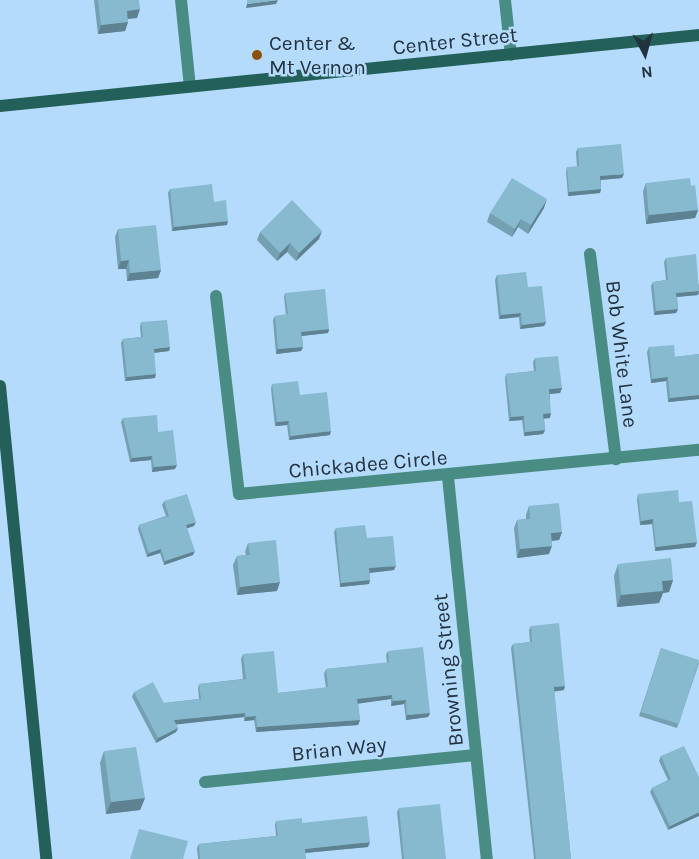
<!DOCTYPE html>
<style>
body{margin:0}
#map{position:relative;width:699px;height:859px;overflow:hidden;background:#b5dbfc;font-family:Karla,sans-serif}
div>[style]{position:absolute}
[style*='--x']{left:calc(var(--x)*1px);top:calc(var(--y)*1px);width:calc(var(--w)*1px);rotate:calc(var(--a)*1deg)}
.minor>*{height:12px;margin:-6px;padding:0 6px;transform-origin:6px;border-radius:6px;background:#498c84}
.secondary>*{height:12px;margin:-6px;padding:0 6px;transform-origin:6px;border-radius:6px;background:#24605a}
.wall>*{inset:0;background:#74a0b2}
.shaded-wall>*{inset:0;background:#5e8291}
.building>*{inset:0;background:#87bacf}
.dots>*{width:16px;height:16px;translate:-50% -50%;box-sizing:border-box;border:3px solid #b5dbfc;border-radius:50%}
span{translate:-50% -50%;white-space:nowrap;text-align:center;line-height:1.15;-webkit-text-stroke:5px #b5dbfc;paint-order:stroke}
.street-label{font-size:21px;color:#23323f}
.poi-label{font-size:21px;color:#23323f}
.left{translate:0 -50%;text-align:left}
.north{position:absolute;left:615px;top:24px;width:60px;height:60px;-webkit-text-stroke:4px #b5dbfc;paint-order:stroke;rotate:174deg;font-size:16px;font-weight:700;line-height:24px;text-align:center;color:#23323f}
.north::after{content:'';display:block;margin:auto;width:21px;height:27px;background:#23323f;clip-path:polygon(50% 0,100% 100%,50% 72%,0 100%)}
</style>
<div id="map">
<div class="minor">
<div style="--x:181;--y:0;--w:87;--a:84.1"></div>
<div style="--x:505;--y:0;--w:55;--a:83.8"></div>
<div style="--x:590;--y:254;--w:207;--a:82.8"></div>
<div style="--x:216;--y:296;--w:199;--a:83.4"></div>
<div style="--x:239;--y:494;--w:462;--a:-5.5"></div>
<div style="--x:448;--y:477;--w:384;--a:84.2"></div>
<div style="--x:205;--y:782;--w:272;--a:-5.7"></div>
</div>
<div class="secondary">
<div style="--x:0;--y:106;--w:703;--a:-5.8"></div>
<div style="--x:0;--y:386;--w:475;--a:84.4"></div>
</div>
<div class="wall">
<div style="clip-path:polygon(94px 0,139px 0,137px 18px,128px 19px,128px 22px,125px 31px,98px 34px)"></div>
<div style="clip-path:polygon(578px 148px,622px 178px,601px 180px,601px 189px,600px 193px,568px 196px,566px 172px,567px 167px,577px 167px,576px 152px)"></div>
<div style="clip-path:polygon(646px 183px,691px 186px,698px 210px,695px 218px,646px 224px,643px 191px)"></div>
<div style="clip-path:polygon(170px 189px,214px 202px,227px 225px,172px 231px,168px 193px)"></div>
<div style="clip-path:polygon(544px 208px,528px 234px,518px 227px,512px 237px,487px 222px,490px 213px)"></div>
<div style="clip-path:polygon(118px 229px,161px 270px,158px 278px,127px 281px,126px 269px,118px 269px,115px 237px)"></div>
<div style="clip-path:polygon(260px 232px,319px 239px,296px 261px,287px 252px,277px 261px,257px 240px)"></div>
<div style="clip-path:polygon(666px 258px,699px 285px,699px 292px,698px 295px,677px 297px,678px 309px,676px 313px,654px 315px,651px 286px,653px 282px,666px 280px,664px 262px)"></div>
<div style="clip-path:polygon(497px 275px,528px 287px,546px 322px,544px 326px,520px 329px,519px 317px,499px 319px,495px 280px)"></div>
<div style="clip-path:polygon(285px 293px,329px 329px,328px 333px,302px 336px,303px 347px,301px 351px,276px 354px,273px 320px,275px 316px,286px 315px,284px 297px)"></div>
<div style="clip-path:polygon(141px 322px,170px 347px,169px 351px,154px 353px,155px 378px,125px 381px,121px 343px,123px 339px,141px 337px,140px 327px)"></div>
<div style="clip-path:polygon(649px 347px,675px 357px,699px 354px,699px 399px,668px 402px,666px 381px,651px 383px,647px 352px)"></div>
<div style="clip-path:polygon(535px 358px,562px 388px,560px 393px,550px 394px,550px 418px,544px 418px,545px 430px,543px 434px,524px 436px,522px 420px,509px 421px,505px 378px,506px 374px,534px 371px,533px 362px)"></div>
<div style="clip-path:polygon(272px 384px,300px 395px,330px 435px,289px 440px,287px 425px,275px 426px,271px 389px)"></div>
<div style="clip-path:polygon(123px 418px,158px 432px,175px 469px,152px 472px,151px 460px,130px 462px,121px 422px)"></div>
<div style="clip-path:polygon(638px 494px,679px 502px,695px 547px,655px 551px,652px 524px,640px 525px,637px 499px)"></div>
<div style="clip-path:polygon(164px 501px,194px 526px,187px 528px,193px 555px,164px 565px,160px 553px,147px 557px,138px 529px,139px 525px,166px 516px,162px 505px)"></div>
<div style="clip-path:polygon(529px 506px,562px 532px,559px 540px,552px 541px,549px 554px,517px 558px,514px 528px,517px 520px,526px 519px,526px 515px)"></div>
<div style="clip-path:polygon(336px 528px,367px 538px,394px 570px,370px 573px,369px 584px,340px 587px,334px 532px)"></div>
<div style="clip-path:polygon(248px 543px,277px 591px,237px 595px,233px 565px,237px 556px,246px 555px,245px 552px)"></div>
<div style="clip-path:polygon(618px 564px,673px 580px,669px 592px,663px 593px,659px 603px,617px 607px,614px 576px)"></div>
<div style="clip-path:polygon(531px 626px,564px 690px,554px 691px,571px 859px,534px 859px,511px 648px,513px 644px,530px 642px,529px 630px)"></div>
<div style="clip-path:polygon(661px 648px,699px 663px,677px 728px,639px 716px)"></div>
<div style="clip-path:polygon(388px 651px,430px 713px,428px 717px,406px 720px,404px 704px,391px 706px,391px 699px,358px 703px,360px 720px,358px 725px,256px 732px,254px 720px,244px 721px,244px 717px,176px 724px,178px 728px,176px 732px,156px 743px,132px 697px,134px 692px,164px 703px,199px 699px,198px 688px,199px 684px,243px 679px,241px 659px,243px 654px,278px 693px,326px 688px,324px 674px,326px 669px,387px 663px,386px 655px)"></div>
<div style="clip-path:polygon(104px 751px,145px 798px,140px 810px,106px 814px,100px 763px)"></div>
<div style="clip-path:polygon(661px 756px,699px 777px,668px 830px,650px 792px,652px 788px,668px 780px,659px 761px)"></div>
<div style="clip-path:polygon(399px 808px,446px 859px,402px 859px,397px 812px)"></div>
<div style="clip-path:polygon(276px 821px,302px 823px,368px 847px,305px 853px,306px 859px,198px 859px,197px 848px,199px 844px,276px 836px,275px 825px)"></div>
</div>
<div class="shaded-wall">
<div style="clip-path:polygon(278px 0,276px 4px,246px 8px,247px 4px)"></div>
<div style="clip-path:polygon(140px 9px,137px 18px,124px 19px,127px 11px)"></div>
<div style="clip-path:polygon(128px 22px,125px 31px,98px 34px,101px 25px)"></div>
<div style="clip-path:polygon(624px 174px,622px 178px,599px 180px,600px 176px)"></div>
<div style="clip-path:polygon(601px 189px,600px 193px,568px 196px,569px 192px)"></div>
<div style="clip-path:polygon(547px 199px,544px 208px,528px 234px,531px 225px)"></div>
<div style="clip-path:polygon(698px 210px,695px 218px,646px 224px,649px 215px)"></div>
<div style="clip-path:polygon(521px 219px,518px 227px,512px 237px,515px 229px)"></div>
<div style="clip-path:polygon(228px 221px,227px 225px,172px 231px,174px 227px)"></div>
<div style="clip-path:polygon(322px 231px,319px 239px,296px 261px,299px 253px)"></div>
<div style="clip-path:polygon(290px 243px,287px 252px,277px 261px,280px 253px)"></div>
<div style="clip-path:polygon(129px 260px,126px 269px,118px 269px,121px 261px)"></div>
<div style="clip-path:polygon(161px 270px,158px 278px,127px 281px,130px 273px)"></div>
<div style="clip-path:polygon(699px 291px,698px 295px,675px 297px,676px 293px)"></div>
<div style="clip-path:polygon(678px 309px,676px 313px,654px 315px,656px 311px)"></div>
<div style="clip-path:polygon(521px 313px,519px 317px,499px 319px,501px 315px)"></div>
<div style="clip-path:polygon(546px 322px,544px 326px,520px 329px,522px 325px)"></div>
<div style="clip-path:polygon(329px 329px,328px 333px,300px 336px,301px 332px)"></div>
<div style="clip-path:polygon(170px 347px,169px 351px,152px 353px,154px 349px)"></div>
<div style="clip-path:polygon(303px 347px,301px 351px,276px 354px,278px 349px)"></div>
<div style="clip-path:polygon(156px 374px,155px 378px,125px 381px,127px 377px)"></div>
<div style="clip-path:polygon(668px 377px,666px 381px,651px 383px,652px 379px)"></div>
<div style="clip-path:polygon(562px 388px,560px 393px,548px 394px,549px 389px)"></div>
<div style="clip-path:polygon(699px 395px,699px 399px,668px 402px,670px 398px)"></div>
<div style="clip-path:polygon(551px 413px,550px 418px,542px 419px,543px 414px)"></div>
<div style="clip-path:polygon(524px 416px,522px 420px,509px 421px,511px 417px)"></div>
<div style="clip-path:polygon(289px 421px,287px 425px,275px 426px,277px 422px)"></div>
<div style="clip-path:polygon(545px 430px,543px 434px,524px 436px,525px 432px)"></div>
<div style="clip-path:polygon(331px 431px,330px 435px,289px 440px,291px 436px)"></div>
<div style="clip-path:polygon(152px 456px,151px 460px,130px 462px,132px 458px)"></div>
<div style="clip-path:polygon(177px 465px,175px 469px,152px 472px,154px 467px)"></div>
<div style="clip-path:polygon(653px 519px,652px 524px,640px 525px,641px 521px)"></div>
<div style="clip-path:polygon(196px 522px,194px 526px,185px 529px,186px 525px)"></div>
<div style="clip-path:polygon(562px 532px,559px 540px,548px 541px,551px 533px)"></div>
<div style="clip-path:polygon(697px 542px,695px 547px,655px 551px,656px 547px)"></div>
<div style="clip-path:polygon(552px 546px,549px 554px,517px 558px,520px 549px)"></div>
<div style="clip-path:polygon(161px 549px,160px 553px,147px 557px,149px 553px)"></div>
<div style="clip-path:polygon(195px 551px,193px 555px,164px 565px,165px 561px)"></div>
<div style="clip-path:polygon(396px 566px,394px 570px,368px 573px,369px 568px)"></div>
<div style="clip-path:polygon(370px 580px,369px 584px,340px 587px,341px 583px)"></div>
<div style="clip-path:polygon(673px 580px,669px 592px,663px 593px,659px 603px,617px 607px,621px 595px,662px 581px)"></div>
<div style="clip-path:polygon(280px 582px,277px 591px,237px 595px,240px 587px)"></div>
<div style="clip-path:polygon(565px 686px,564px 690px,552px 692px,554px 687px)"></div>
<div style="clip-path:polygon(392px 695px,391px 699px,356px 704px,357px 699px)"></div>
<div style="clip-path:polygon(406px 700px,404px 704px,391px 706px,393px 701px)"></div>
<div style="clip-path:polygon(245px 713px,244px 717px,172px 725px,174px 720px)"></div>
<div style="clip-path:polygon(430px 713px,428px 717px,406px 720px,407px 715px)"></div>
<div style="clip-path:polygon(256px 716px,254px 720px,244px 721px,246px 717px)"></div>
<div style="clip-path:polygon(360px 720px,358px 725px,256px 732px,257px 727px)"></div>
<div style="clip-path:polygon(178px 728px,176px 732px,156px 743px,158px 738px)"></div>
<div style="clip-path:polygon(145px 798px,140px 810px,106px 814px,111px 802px)"></div>
<div style="clip-path:polygon(699px 812px,699px 816px,668px 830px,670px 826px)"></div>
<div style="clip-path:polygon(370px 842px,368px 847px,304px 853px,305px 849px)"></div>
</div>
<div class="building">
<div style="clip-path:polygon(98px 0,139px 0,140px 9px,127px 11px,128px 22px,101px 25px)"></div>
<div style="clip-path:polygon(247px 0,278px 0,247px 4px)"></div>
<div style="clip-path:polygon(621px 144px,624px 174px,600px 176px,601px 189px,569px 192px,567px 167px,579px 166px,578px 148px)"></div>
<div style="clip-path:polygon(512px 178px,547px 199px,531px 225px,521px 219px,515px 229px,490px 213px)"></div>
<div style="clip-path:polygon(690px 178px,691px 186px,695px 185px,698px 210px,649px 215px,646px 183px)"></div>
<div style="clip-path:polygon(212px 184px,214px 202px,226px 200px,228px 221px,174px 227px,170px 189px)"></div>
<div style="clip-path:polygon(292px 200px,322px 231px,299px 253px,290px 243px,280px 253px,260px 232px)"></div>
<div style="clip-path:polygon(156px 225px,161px 270px,130px 273px,129px 260px,121px 261px,118px 229px)"></div>
<div style="clip-path:polygon(696px 254px,699px 291px,676px 293px,678px 309px,656px 311px,653px 282px,668px 280px,666px 258px)"></div>
<div style="clip-path:polygon(526px 272px,528px 287px,542px 286px,546px 322px,522px 325px,521px 313px,501px 315px,497px 275px)"></div>
<div style="clip-path:polygon(325px 289px,329px 329px,301px 332px,303px 347px,278px 349px,275px 316px,288px 314px,285px 293px)"></div>
<div style="clip-path:polygon(167px 320px,170px 347px,154px 349px,156px 374px,127px 377px,123px 339px,143px 337px,141px 322px)"></div>
<div style="clip-path:polygon(674px 345px,675px 357px,699px 354px,699px 395px,670px 398px,668px 377px,652px 379px,649px 347px)"></div>
<div style="clip-path:polygon(558px 356px,562px 388px,549px 389px,551px 413px,543px 414px,545px 430px,525px 432px,524px 416px,511px 417px,506px 374px,536px 371px,535px 358px)"></div>
<div style="clip-path:polygon(298px 381px,300px 395px,327px 392px,331px 431px,291px 436px,289px 421px,277px 422px,272px 384px)"></div>
<div style="clip-path:polygon(157px 415px,158px 432px,173px 430px,177px 465px,154px 467px,152px 456px,132px 458px,123px 418px)"></div>
<div style="clip-path:polygon(678px 490px,679px 502px,692px 501px,697px 542px,656px 547px,653px 519px,641px 521px,638px 494px)"></div>
<div style="clip-path:polygon(187px 494px,196px 522px,186px 525px,195px 551px,165px 561px,161px 549px,149px 553px,139px 525px,169px 516px,164px 501px)"></div>
<div style="clip-path:polygon(559px 503px,562px 532px,551px 533px,552px 546px,520px 549px,517px 520px,530px 519px,529px 506px)"></div>
<div style="clip-path:polygon(365px 525px,367px 538px,393px 536px,396px 566px,369px 568px,370px 580px,341px 583px,336px 528px)"></div>
<div style="clip-path:polygon(276px 540px,280px 582px,240px 587px,237px 556px,250px 555px,248px 543px)"></div>
<div style="clip-path:polygon(671px 558px,673px 580px,662px 581px,663px 591px,621px 595px,618px 564px)"></div>
<div style="clip-path:polygon(559px 623px,565px 686px,554px 687px,571px 859px,536px 859px,513px 644px,532px 642px,531px 626px)"></div>
<div style="clip-path:polygon(423px 647px,430px 713px,407px 715px,406px 700px,393px 701px,392px 695px,357px 699px,360px 720px,257px 727px,256px 716px,246px 717px,245px 713px,174px 720px,178px 728px,158px 738px,134px 692px,153px 682px,164px 703px,201px 699px,199px 684px,246px 679px,243px 654px,274px 651px,278px 693px,328px 687px,326px 669px,389px 662px,388px 651px)"></div>
<div style="clip-path:polygon(661px 648px,699px 660px,679px 724px,641px 712px)"></div>
<div style="clip-path:polygon(684px 746px,699px 777px,699px 812px,670px 826px,652px 788px,671px 779px,661px 756px)"></div>
<div style="clip-path:polygon(136px 747px,145px 798px,111px 802px,104px 751px)"></div>
<div style="clip-path:polygon(440px 804px,446px 859px,404px 859px,399px 808px)"></div>
<div style="clip-path:polygon(367px 816px,370px 842px,305px 849px,306px 859px,200px 859px,199px 844px,278px 836px,276px 821px,302px 818px,302px 823px)"></div>
<div style="clip-path:polygon(139px 829px,188px 841px,183px 859px,130px 859px)"></div>
</div>
<div class="dots">
<div style="left:257px;top:55px;background:#8b5207"></div>
</div>
<div class="street-label">
<span style="left:455px;top:41px;rotate:-6deg">Center Street</span>
<span style="left:622px;top:354px;rotate:83deg">Bob White Lane</span>
<span style="left:368px;top:464px;rotate:-5deg">Chickadee Circle</span>
<span style="left:448px;top:670px;rotate:-96deg">Browning Street</span>
<span style="left:339px;top:749px;rotate:-6deg">Brian Way</span>
</div>
<div class="poi-label">
<span class="left" style="left:269px;top:55px">Center &amp;<br>Mt Vernon</span>
</div>
<div class="north">N</div>
</div>
